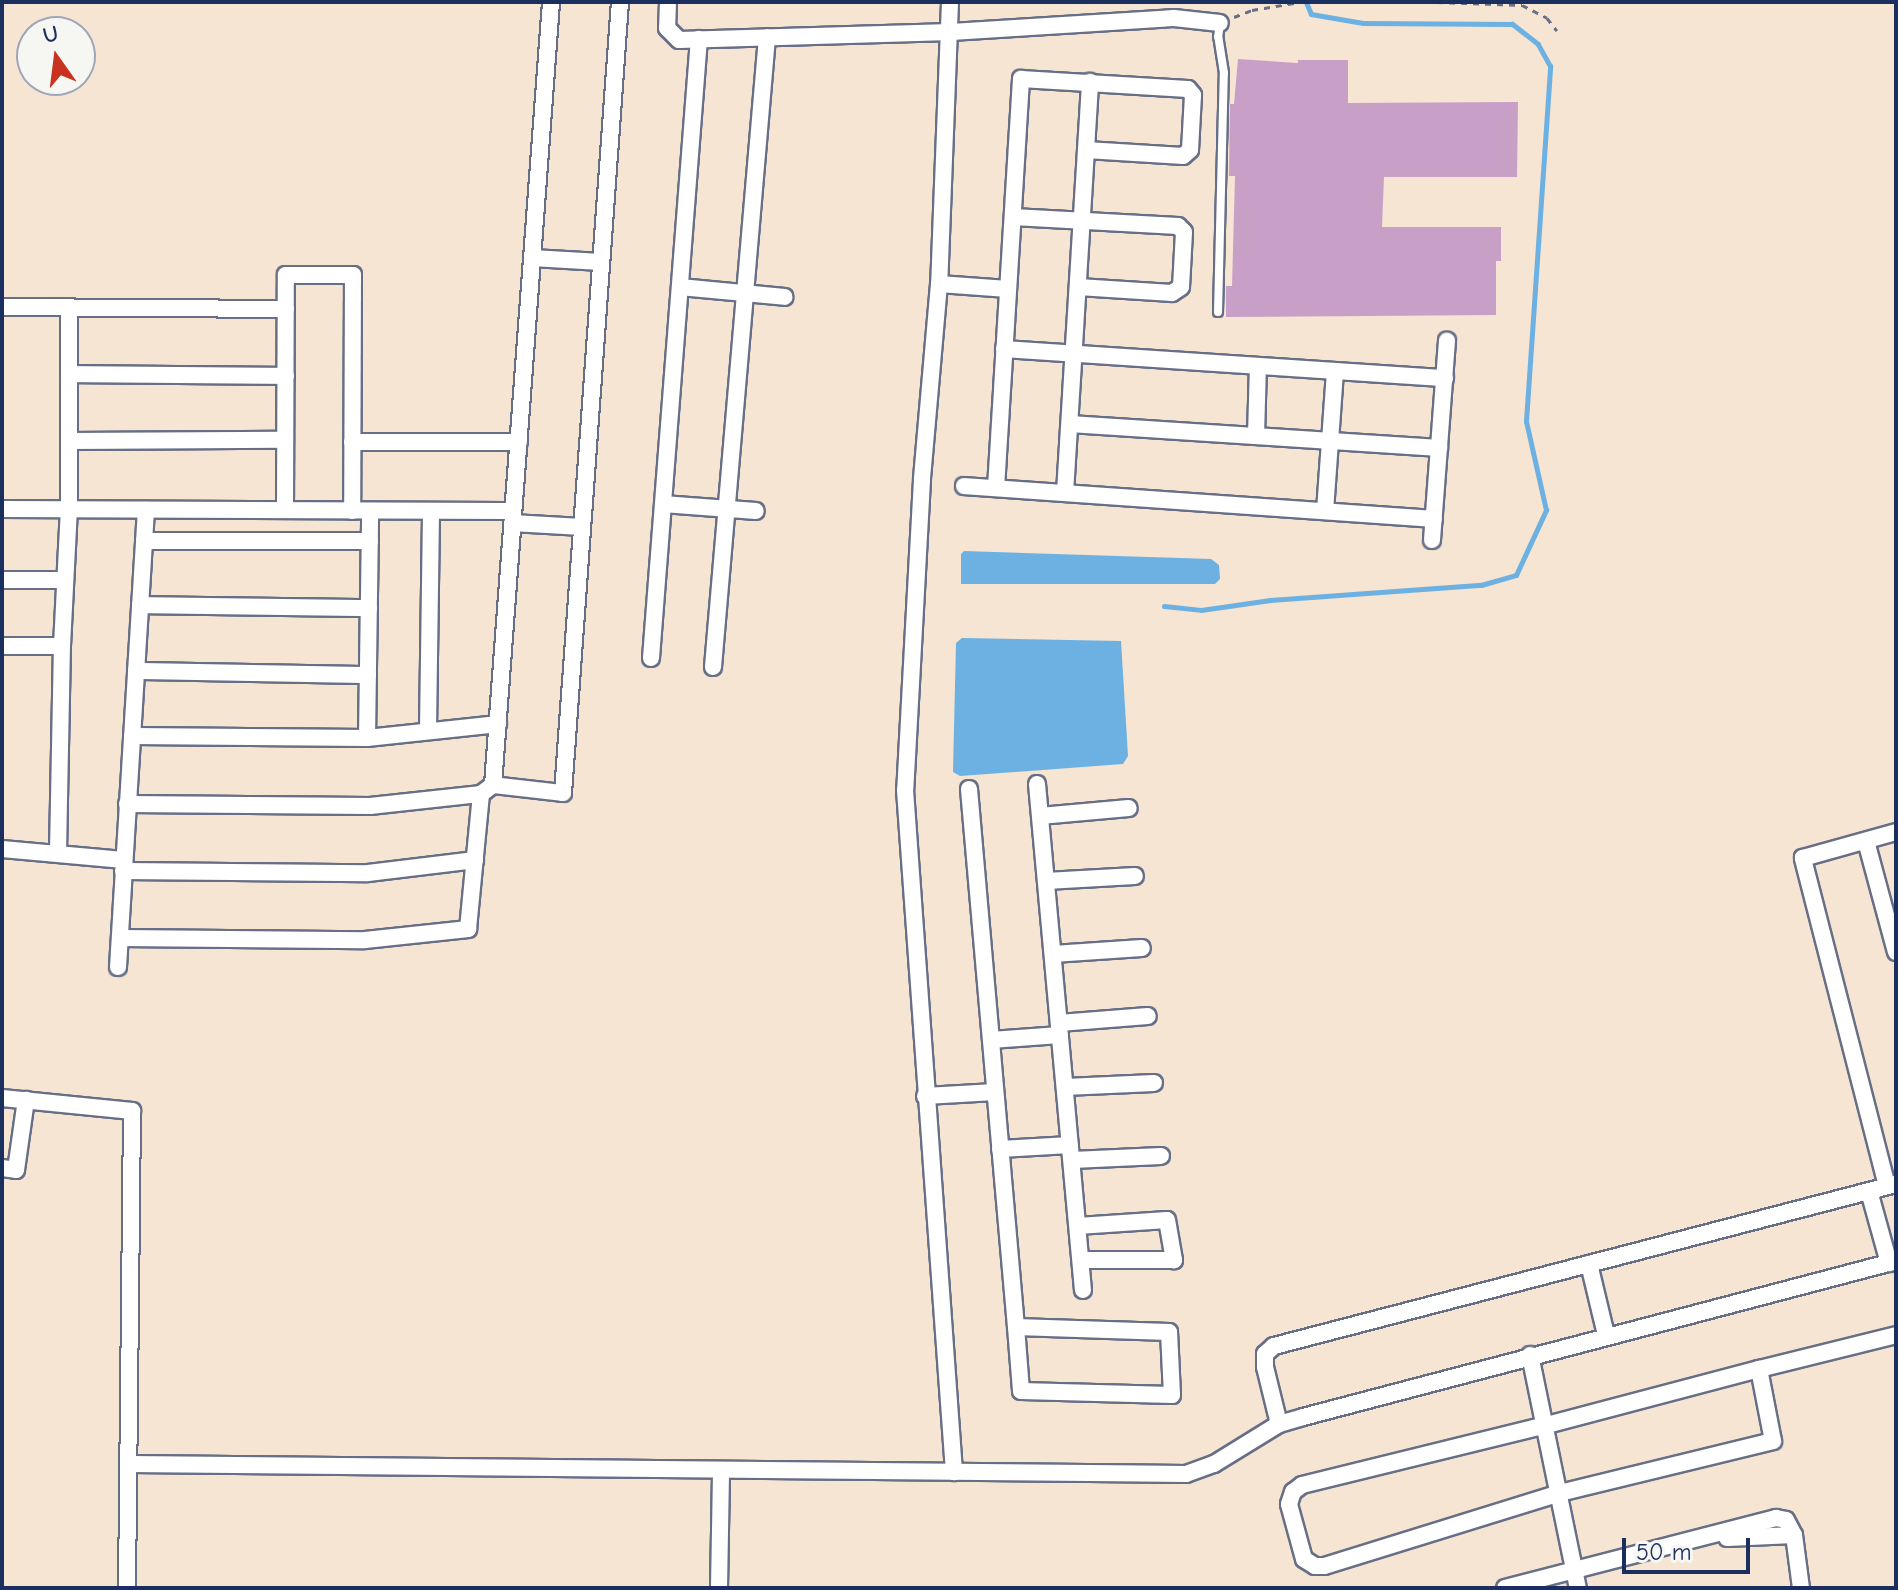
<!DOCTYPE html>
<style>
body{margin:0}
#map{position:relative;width:1898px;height:1590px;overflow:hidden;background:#f5e5d2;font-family:"Comic Neue",sans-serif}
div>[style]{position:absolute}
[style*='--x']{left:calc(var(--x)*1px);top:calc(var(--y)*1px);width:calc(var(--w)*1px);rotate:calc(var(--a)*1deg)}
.water>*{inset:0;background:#6cb1e2}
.stream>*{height:5px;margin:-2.5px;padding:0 2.5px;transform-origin:2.5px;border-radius:2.5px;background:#6cb1e2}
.building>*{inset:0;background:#c8a0c7}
.path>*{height:3px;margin-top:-1.5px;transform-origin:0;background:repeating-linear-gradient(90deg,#676f87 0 6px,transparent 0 12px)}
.roads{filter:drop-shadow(2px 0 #676f87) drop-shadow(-2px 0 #676f87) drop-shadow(0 2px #676f87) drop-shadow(0 -2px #676f87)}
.lane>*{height:8px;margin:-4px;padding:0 4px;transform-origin:4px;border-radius:4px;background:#fff}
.street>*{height:16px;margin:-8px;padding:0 8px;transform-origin:8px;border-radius:8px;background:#fff}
span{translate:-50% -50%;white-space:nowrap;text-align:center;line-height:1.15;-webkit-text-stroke:8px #f6f6f2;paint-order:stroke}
.frame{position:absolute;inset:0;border:4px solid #1b2f5e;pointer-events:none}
.north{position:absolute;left:16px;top:16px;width:80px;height:80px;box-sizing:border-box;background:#f6f6f2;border:2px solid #9ea6b7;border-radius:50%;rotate:346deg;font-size:22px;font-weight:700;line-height:32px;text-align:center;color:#1b2f5e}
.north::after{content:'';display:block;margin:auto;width:28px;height:36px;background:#c8321e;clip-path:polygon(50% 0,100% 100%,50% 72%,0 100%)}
.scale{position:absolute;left:1622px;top:1538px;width:128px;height:36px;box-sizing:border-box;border:4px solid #1b2f5e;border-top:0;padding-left:10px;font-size:24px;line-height:28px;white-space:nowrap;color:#1b2f5e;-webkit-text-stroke:6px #f6f6f2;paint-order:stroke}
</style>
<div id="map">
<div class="water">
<div style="clip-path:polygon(964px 551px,1211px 559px,1219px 565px,1220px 579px,1215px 584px,961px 584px,961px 554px)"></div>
<div style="clip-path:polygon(962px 638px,1121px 641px,1128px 756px,1123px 764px,960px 776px,953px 772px,956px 643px)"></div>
</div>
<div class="stream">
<div style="--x:1164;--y:606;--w:37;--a:6"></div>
<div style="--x:1201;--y:610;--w:70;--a:-8.2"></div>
<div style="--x:1270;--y:600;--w:212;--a:-4.1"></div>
<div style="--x:1481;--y:585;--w:36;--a:-16"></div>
<div style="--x:1516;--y:575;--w:72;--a:-65.2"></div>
<div style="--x:1546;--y:510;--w:91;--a:-102.7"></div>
<div style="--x:1526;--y:421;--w:356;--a:-86.1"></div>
<div style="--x:1550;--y:66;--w:25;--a:-119"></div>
<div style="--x:1538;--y:44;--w:33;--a:-142"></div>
<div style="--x:1512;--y:24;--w:149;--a:-179.6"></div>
<div style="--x:1363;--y:23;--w:53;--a:-170.2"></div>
<div style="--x:1311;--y:14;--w:13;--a:-113"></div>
</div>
<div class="building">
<div style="clip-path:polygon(1238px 59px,1298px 63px,1298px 60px,1348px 60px,1348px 103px,1518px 102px,1517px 177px,1384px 177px,1382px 227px,1501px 227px,1501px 261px,1496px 261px,1496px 315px,1226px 317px,1226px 286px,1232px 286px,1235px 176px,1229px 176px,1230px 104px,1234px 104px)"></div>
</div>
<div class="path">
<div style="--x:1437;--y:2;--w:85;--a:2"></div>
<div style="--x:1522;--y:5;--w:28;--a:27"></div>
<div style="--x:1547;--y:18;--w:16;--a:52"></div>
<div style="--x:1234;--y:17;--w:19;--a:-21"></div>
<div style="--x:1252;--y:10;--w:49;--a:-9.5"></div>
</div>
<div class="roads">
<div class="lane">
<div style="--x:1218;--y:312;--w:239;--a:-88.6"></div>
<div style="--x:1224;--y:73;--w:36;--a:-99"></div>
<div style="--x:1218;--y:37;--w:13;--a:-81"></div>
</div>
<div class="street">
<div style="--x:668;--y:2;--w:26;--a:92"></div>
<div style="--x:667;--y:28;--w:17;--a:45"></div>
<div style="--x:679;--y:40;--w:272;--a:-1.7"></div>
<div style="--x:951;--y:32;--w:223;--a:-3.6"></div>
<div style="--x:1174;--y:18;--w:46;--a:6.2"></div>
<div style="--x:950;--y:2;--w:282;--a:92.2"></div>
<div style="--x:939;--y:284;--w:197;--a:95"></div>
<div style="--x:922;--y:480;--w:310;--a:93.1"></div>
<div style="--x:905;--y:790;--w:684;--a:85.89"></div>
<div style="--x:1013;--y:217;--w:165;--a:3.1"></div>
<div style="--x:1178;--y:226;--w:8;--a:45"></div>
<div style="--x:1184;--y:232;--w:55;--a:93.1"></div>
<div style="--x:1181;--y:287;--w:11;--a:146"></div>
<div style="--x:1172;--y:293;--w:94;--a:-176.3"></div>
<div style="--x:532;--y:258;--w:69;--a:3.3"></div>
<div style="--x:939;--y:284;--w:69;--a:4.1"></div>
<div style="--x:680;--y:287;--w:105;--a:5.4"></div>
<div style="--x:2;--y:307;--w:284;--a:0.4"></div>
<div style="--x:1004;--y:349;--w:442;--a:3.8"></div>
<div style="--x:69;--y:374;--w:217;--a:0.5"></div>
<div style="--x:1070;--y:424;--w:370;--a:3.7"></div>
<div style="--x:1256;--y:436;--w:70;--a:-88.4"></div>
<div style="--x:69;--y:441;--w:216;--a:-0.3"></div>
<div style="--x:352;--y:442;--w:167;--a:0"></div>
<div style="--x:964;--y:486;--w:471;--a:4"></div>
<div style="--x:996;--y:488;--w:410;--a:-86.5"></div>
<div style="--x:1021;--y:79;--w:167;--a:3.4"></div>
<div style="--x:1188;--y:89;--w:8;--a:50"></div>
<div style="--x:1193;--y:95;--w:55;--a:93.1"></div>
<div style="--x:1190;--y:150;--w:9;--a:139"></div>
<div style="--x:1183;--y:156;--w:97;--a:-176.5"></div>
<div style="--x:1065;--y:493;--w:412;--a:-86.5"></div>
<div style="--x:663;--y:504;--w:93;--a:4.3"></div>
<div style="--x:2;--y:509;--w:511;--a:0.22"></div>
<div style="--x:285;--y:510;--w:235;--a:-89.8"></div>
<div style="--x:286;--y:275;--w:67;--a:0"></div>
<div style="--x:353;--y:275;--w:236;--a:90.2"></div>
<div style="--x:1325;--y:511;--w:140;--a:-85.9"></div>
<div style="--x:512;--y:523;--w:70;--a:3.3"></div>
<div style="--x:1432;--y:540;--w:200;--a:-85.7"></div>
<div style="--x:144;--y:541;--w:226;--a:0"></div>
<div style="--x:2;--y:580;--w:63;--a:0"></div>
<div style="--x:140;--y:605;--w:229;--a:0.8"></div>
<div style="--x:2;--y:646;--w:60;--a:0"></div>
<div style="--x:651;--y:658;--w:621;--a:-85.57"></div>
<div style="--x:713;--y:667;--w:632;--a:-85.1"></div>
<div style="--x:136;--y:671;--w:232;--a:1"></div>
<div style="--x:428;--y:729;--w:218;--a:-89.2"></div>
<div style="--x:132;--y:736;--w:235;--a:0.5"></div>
<div style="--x:367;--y:738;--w:132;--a:-6.1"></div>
<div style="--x:367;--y:738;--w:227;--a:-89.2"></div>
<div style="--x:1037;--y:784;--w:508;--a:84.81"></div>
<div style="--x:493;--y:785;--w:70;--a:6.5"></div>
<div style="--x:563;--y:793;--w:793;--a:-85.88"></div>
<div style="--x:969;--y:789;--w:540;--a:85.01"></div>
<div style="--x:1016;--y:1327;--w:64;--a:85.5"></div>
<div style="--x:1021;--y:1391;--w:151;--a:1.5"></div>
<div style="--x:1172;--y:1395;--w:63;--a:-92.7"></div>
<div style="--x:1169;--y:1332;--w:153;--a:-178.1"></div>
<div style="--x:127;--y:804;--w:243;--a:0.5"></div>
<div style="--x:370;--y:806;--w:112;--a:-6.2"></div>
<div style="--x:1040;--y:816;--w:89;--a:-5.1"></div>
<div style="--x:1866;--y:841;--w:115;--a:74.9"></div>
<div style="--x:2;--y:849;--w:122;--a:5.2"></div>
<div style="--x:58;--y:852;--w:206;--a:-88.9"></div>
<div style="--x:62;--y:646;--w:136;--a:-87.1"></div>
<div style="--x:69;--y:510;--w:203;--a:-90"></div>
<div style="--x:123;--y:871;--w:245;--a:0.5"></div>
<div style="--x:368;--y:873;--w:108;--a:-6.9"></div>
<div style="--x:1046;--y:881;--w:89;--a:-3.2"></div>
<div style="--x:120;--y:938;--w:245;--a:0.5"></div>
<div style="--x:365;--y:940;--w:104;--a:-6.1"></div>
<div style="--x:468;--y:929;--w:136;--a:-84.5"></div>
<div style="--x:481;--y:794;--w:15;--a:-37"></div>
<div style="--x:493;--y:785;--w:785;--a:-85.76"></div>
<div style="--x:1053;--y:954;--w:89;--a:-3.9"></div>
<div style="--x:118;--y:967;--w:458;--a:-86.5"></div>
<div style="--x:1059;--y:1023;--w:89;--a:-4.5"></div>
<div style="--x:991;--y:1040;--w:69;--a:-4.1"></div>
<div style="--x:1065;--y:1087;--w:89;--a:-2.6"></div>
<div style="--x:925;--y:1096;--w:70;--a:-3.3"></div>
<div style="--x:2;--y:1098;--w:131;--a:5.7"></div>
<div style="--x:132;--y:1111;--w:477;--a:90.6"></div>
<div style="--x:1000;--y:1149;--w:70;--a:-3.3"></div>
<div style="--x:1072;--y:1160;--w:89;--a:-2.6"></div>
<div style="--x:2;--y:1168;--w:14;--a:8"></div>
<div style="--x:16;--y:1170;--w:71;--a:-81.9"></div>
<div style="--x:1887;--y:1186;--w:339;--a:-104.4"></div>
<div style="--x:1803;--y:858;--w:97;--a:-15.6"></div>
<div style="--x:1869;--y:1191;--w:75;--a:74.5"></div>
<div style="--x:1078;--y:1226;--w:89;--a:-3.9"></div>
<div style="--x:1167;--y:1220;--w:41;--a:80.1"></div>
<div style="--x:1174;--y:1260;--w:93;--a:180"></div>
<div style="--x:1589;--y:1264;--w:73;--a:76.5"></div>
<div style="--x:1530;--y:1355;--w:238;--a:78.4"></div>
<div style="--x:1759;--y:1369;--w:73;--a:79"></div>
<div style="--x:1773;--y:1441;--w:219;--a:166.3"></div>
<div style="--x:1560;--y:1493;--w:247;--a:162.8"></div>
<div style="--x:1324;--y:1566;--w:9;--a:180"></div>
<div style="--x:1315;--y:1566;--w:13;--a:-148"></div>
<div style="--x:1304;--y:1559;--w:57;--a:-105.3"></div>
<div style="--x:1289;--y:1504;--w:13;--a:-72"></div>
<div style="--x:1293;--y:1492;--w:11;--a:-38"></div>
<div style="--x:1302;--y:1485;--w:252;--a:-13.8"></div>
<div style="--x:1547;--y:1425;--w:219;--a:-14.8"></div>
<div style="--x:1759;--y:1369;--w:141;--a:-13.9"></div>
<div style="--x:1279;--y:1424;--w:59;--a:-103.8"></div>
<div style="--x:1265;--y:1367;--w:13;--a:-90"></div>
<div style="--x:1265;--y:1354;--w:12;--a:-42"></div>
<div style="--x:1274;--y:1346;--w:643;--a:-14.6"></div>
<div style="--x:129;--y:1464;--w:1057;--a:0.54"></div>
<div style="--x:1186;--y:1474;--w:30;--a:-20"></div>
<div style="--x:1214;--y:1464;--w:76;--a:-31.6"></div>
<div style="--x:1279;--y:1424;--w:25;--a:-16"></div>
<div style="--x:1303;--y:1417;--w:613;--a:-14.74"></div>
<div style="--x:1727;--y:1538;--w:67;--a:-2.6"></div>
<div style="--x:719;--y:1588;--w:118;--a:-89"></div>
<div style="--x:1505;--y:1588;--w:280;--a:-14.5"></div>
<div style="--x:1776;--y:1518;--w:10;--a:11"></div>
<div style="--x:1786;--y:1520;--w:17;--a:62"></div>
<div style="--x:1794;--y:1535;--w:53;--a:82.5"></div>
</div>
</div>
<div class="frame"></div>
<div class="north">U</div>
<div class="scale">50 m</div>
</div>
